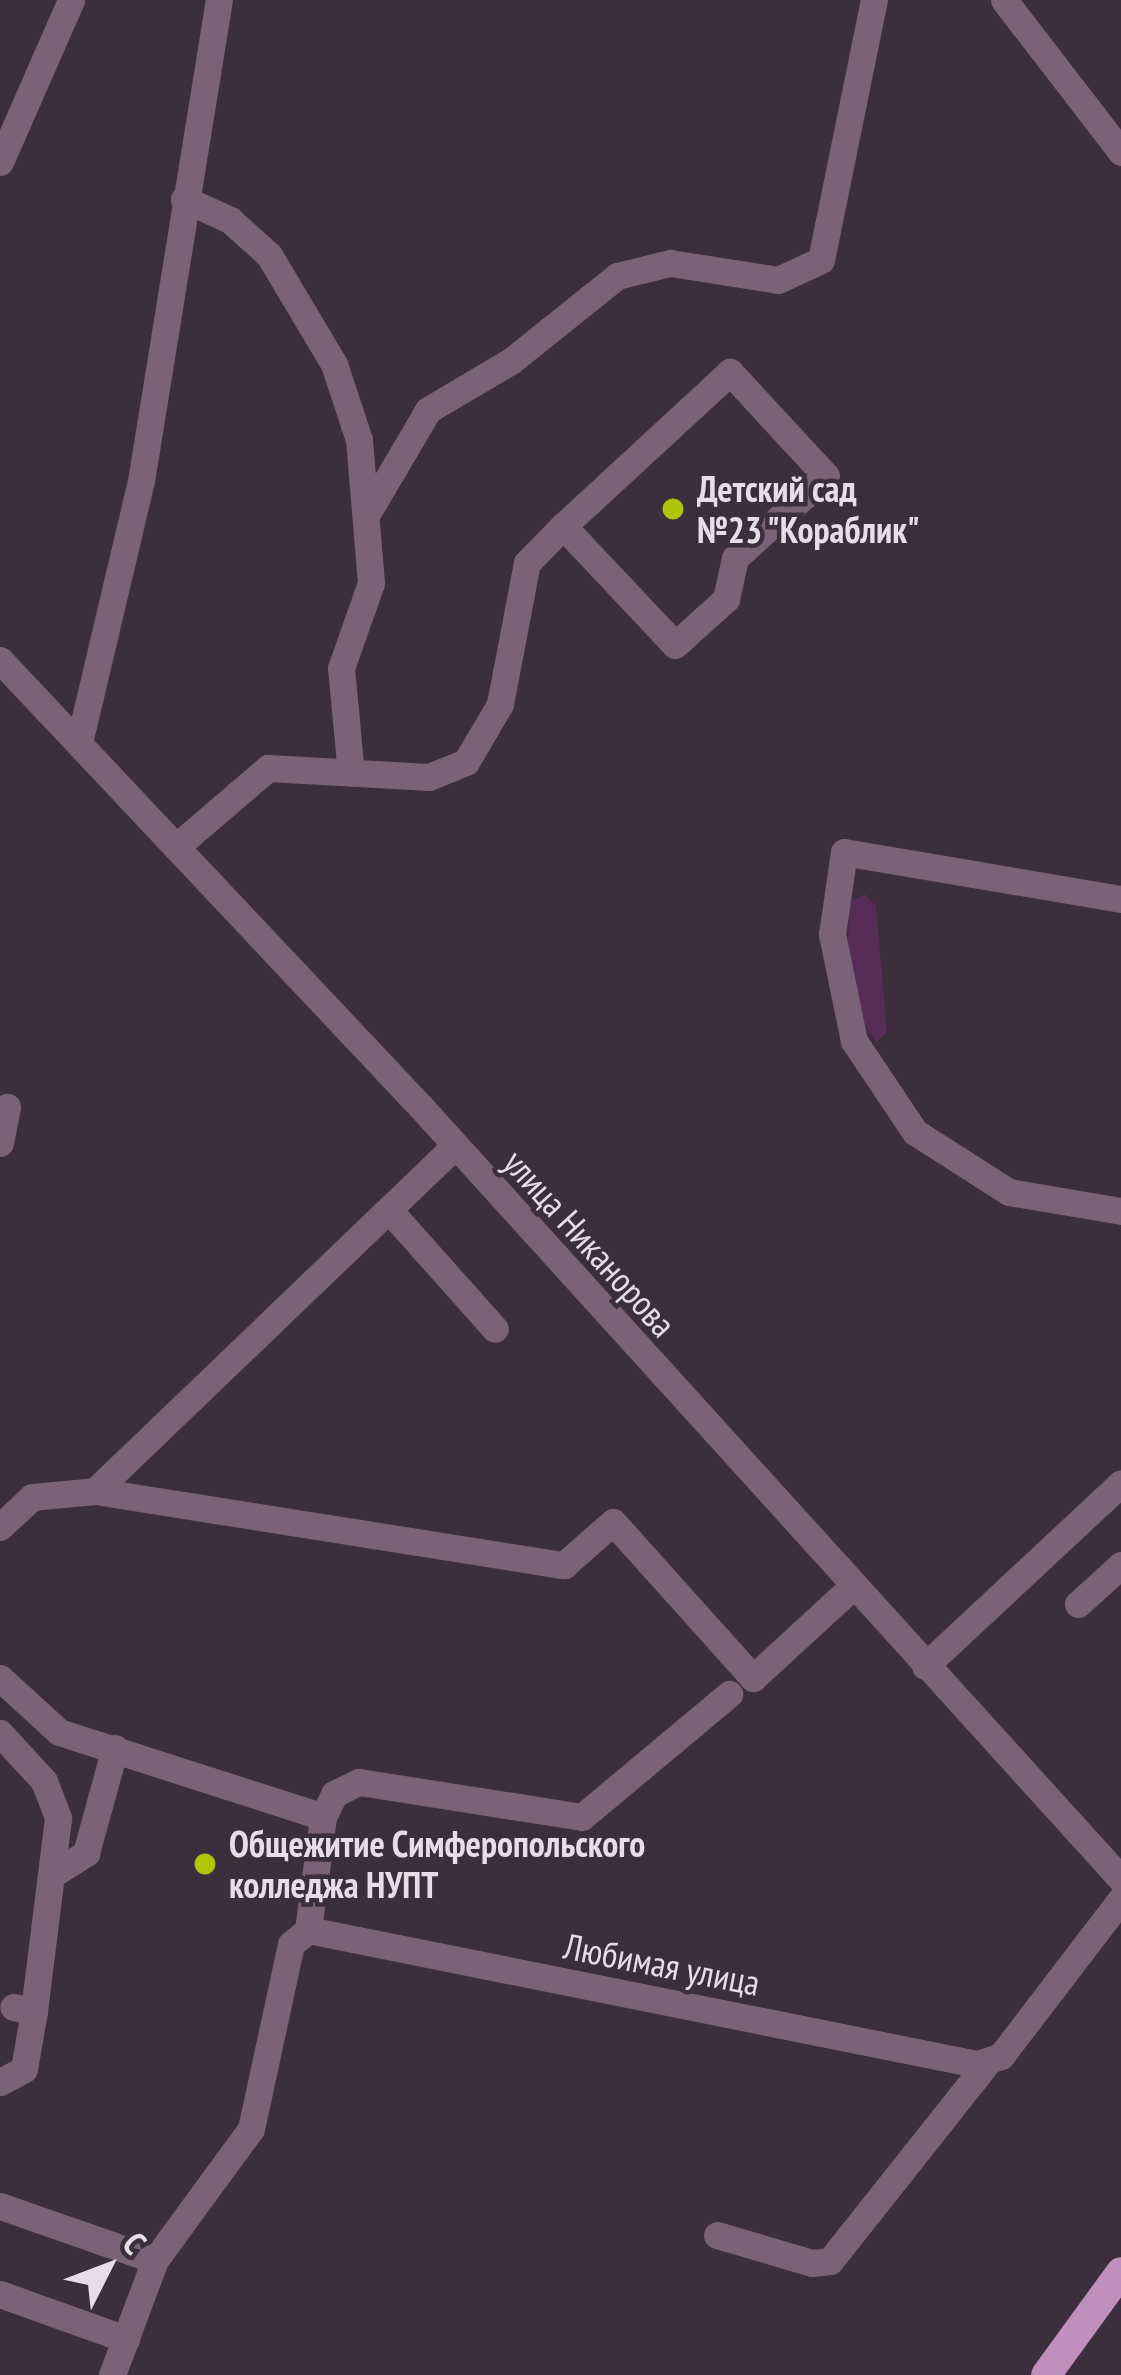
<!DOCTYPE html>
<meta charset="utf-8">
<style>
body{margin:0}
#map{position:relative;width:1121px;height:2375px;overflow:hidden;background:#3c2e3c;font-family:"PT Sans Narrow",sans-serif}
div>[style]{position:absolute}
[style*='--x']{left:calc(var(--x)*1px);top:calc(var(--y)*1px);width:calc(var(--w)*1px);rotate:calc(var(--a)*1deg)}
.green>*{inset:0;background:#572c56}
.minor>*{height:27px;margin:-13.5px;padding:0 13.5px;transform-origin:13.5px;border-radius:13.5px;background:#7a6279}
.major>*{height:30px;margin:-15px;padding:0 15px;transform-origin:15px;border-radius:15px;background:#bf8fbd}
.dots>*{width:33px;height:33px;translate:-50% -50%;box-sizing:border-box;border:6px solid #3c2e3c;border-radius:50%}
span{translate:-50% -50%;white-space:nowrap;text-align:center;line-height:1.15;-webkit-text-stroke:9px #3c2e3c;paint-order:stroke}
.poi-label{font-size:36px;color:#e6dde6;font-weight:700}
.left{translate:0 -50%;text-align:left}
.street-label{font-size:36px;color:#e6dde6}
.north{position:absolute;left:48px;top:2207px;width:120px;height:120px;-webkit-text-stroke:9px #3c2e3c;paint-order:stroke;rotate:48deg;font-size:33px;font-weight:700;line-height:48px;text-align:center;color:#e6dde6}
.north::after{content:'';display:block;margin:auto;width:42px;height:54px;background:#e6dde6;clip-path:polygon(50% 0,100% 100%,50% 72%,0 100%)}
</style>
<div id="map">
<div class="green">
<div style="clip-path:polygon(865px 894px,876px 906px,887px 1032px,876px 1043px,861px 1016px,848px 949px,849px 901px)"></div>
</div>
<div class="minor">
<div style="--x:1004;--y:0;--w:192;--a:52.4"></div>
<div style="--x:0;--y:162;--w:177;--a:-66.3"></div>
<div style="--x:184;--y:199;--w:51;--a:24.5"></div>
<div style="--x:230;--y:220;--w:52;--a:41.9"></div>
<div style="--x:269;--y:255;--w:127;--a:59.2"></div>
<div style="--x:334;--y:364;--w:80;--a:71.8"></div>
<div style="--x:359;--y:440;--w:144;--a:85.2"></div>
<div style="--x:371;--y:583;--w:90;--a:109.4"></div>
<div style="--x:341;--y:668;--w:105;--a:84.6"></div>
<div style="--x:368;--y:512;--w:118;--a:-59.5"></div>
<div style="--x:428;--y:410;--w:96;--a:-30.6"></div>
<div style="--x:511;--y:361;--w:136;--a:-38.7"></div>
<div style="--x:617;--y:276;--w:55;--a:-13.8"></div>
<div style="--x:670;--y:263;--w:109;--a:8.9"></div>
<div style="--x:778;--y:280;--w:47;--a:-24.9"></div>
<div style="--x:821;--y:260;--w:265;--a:-78.5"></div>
<div style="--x:0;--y:660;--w:614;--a:46.72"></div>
<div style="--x:421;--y:1107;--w:1042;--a:47.8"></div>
<div style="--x:79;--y:743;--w:269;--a:-76.7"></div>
<div style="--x:141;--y:481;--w:487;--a:-80.8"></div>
<div style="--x:177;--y:846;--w:120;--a:-40.6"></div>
<div style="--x:268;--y:768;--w:161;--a:3.2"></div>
<div style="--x:429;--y:777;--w:40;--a:-22"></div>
<div style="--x:466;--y:762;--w:67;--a:-59.6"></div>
<div style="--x:500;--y:704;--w:144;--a:-79.2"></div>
<div style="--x:527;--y:563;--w:52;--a:-45.8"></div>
<div style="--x:563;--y:526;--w:163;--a:46.7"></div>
<div style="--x:675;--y:645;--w:69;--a:-42"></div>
<div style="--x:726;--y:599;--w:42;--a:-77.6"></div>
<div style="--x:735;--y:558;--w:122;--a:-42"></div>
<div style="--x:826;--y:476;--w:142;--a:-132.7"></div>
<div style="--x:730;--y:372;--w:227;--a:137.3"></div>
<div style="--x:1121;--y:899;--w:281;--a:-170.4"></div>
<div style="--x:844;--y:852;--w:83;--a:98.3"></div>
<div style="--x:832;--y:934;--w:109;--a:78.4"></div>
<div style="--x:854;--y:1041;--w:110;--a:56.2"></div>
<div style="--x:915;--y:1132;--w:112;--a:32.6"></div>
<div style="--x:1009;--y:1192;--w:114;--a:9.6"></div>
<div style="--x:0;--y:1143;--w:37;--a:-79"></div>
<div style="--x:389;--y:1210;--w:159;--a:48.3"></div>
<div style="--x:95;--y:1491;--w:475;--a:9"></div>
<div style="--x:564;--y:1565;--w:65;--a:-41.3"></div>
<div style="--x:613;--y:1522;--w:210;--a:48.1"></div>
<div style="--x:753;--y:1678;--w:136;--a:-42.6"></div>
<div style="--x:0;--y:1527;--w:44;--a:-43.2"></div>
<div style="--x:32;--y:1497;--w:63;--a:-5.4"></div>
<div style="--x:95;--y:1491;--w:497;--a:-43.8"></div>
<div style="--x:1078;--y:1604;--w:58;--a:-42.2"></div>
<div style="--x:925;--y:1666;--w:268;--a:-43"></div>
<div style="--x:0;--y:1678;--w:80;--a:42.5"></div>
<div style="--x:59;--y:1732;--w:277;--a:17.8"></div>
<div style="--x:0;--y:1733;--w:65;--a:47.5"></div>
<div style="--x:44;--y:1781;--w:40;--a:69"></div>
<div style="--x:58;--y:1818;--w:194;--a:97.1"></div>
<div style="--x:34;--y:2011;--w:21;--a:-169"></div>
<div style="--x:56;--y:1872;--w:36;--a:-32"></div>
<div style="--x:86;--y:1853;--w:109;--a:-74.6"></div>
<div style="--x:308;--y:1930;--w:682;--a:11.33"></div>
<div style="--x:977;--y:2064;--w:25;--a:-18"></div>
<div style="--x:1001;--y:2056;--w:198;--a:-52.6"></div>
<div style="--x:0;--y:2082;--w:27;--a:-28"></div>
<div style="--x:24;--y:2069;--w:59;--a:-80.2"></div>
<div style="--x:0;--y:2206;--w:164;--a:19.2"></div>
<div style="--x:717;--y:2235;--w:99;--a:16.4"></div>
<div style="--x:812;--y:2263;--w:18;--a:-6"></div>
<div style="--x:830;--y:2261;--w:251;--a:-51.6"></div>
<div style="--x:0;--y:2294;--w:134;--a:19.7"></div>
<div style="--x:112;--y:2375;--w:123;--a:-69.5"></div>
<div style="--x:155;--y:2260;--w:162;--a:-53.8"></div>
<div style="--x:251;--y:2129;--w:189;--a:-77.8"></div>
<div style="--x:291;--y:1944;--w:22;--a:-39"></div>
<div style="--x:308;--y:1930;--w:114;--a:-82.4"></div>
<div style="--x:323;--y:1817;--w:25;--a:-64"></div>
<div style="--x:334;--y:1794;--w:28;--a:-26"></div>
<div style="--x:359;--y:1782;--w:226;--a:8.9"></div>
<div style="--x:582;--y:1817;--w:192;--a:-39.9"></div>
</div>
<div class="major">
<div style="--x:1046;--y:2375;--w:127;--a:-53.9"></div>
</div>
<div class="dots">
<div style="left:673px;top:509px;background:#afc507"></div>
<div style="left:205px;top:1864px;background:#afc507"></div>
</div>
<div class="poi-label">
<span class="left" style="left:697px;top:509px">Детский сад<br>№23 "Кораблик"</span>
<span class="left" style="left:229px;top:1864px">Общежитие Симферопольского<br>колледжа НУПТ</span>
</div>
<div class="street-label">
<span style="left:590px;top:1243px;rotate:48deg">улица Никанорова</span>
<span style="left:662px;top:1964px;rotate:11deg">Любимая улица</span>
</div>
<div class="north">С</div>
</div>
